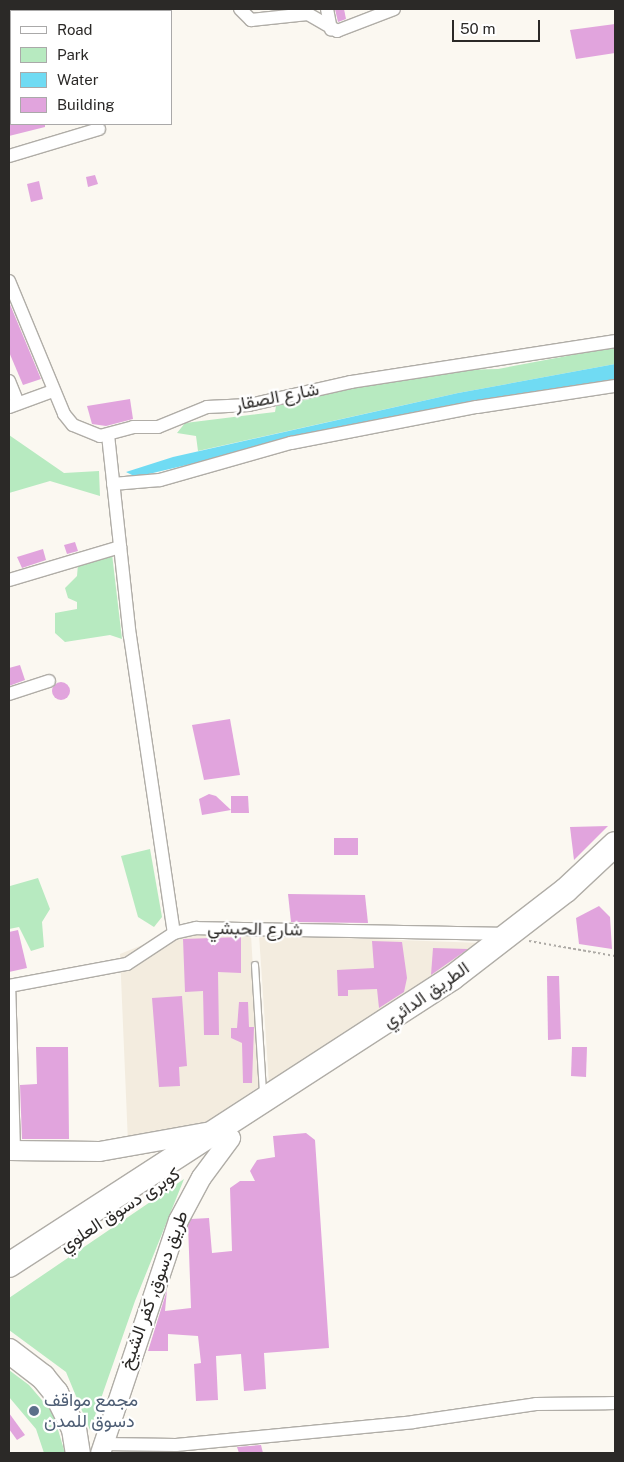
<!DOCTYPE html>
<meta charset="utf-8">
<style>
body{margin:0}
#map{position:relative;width:624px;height:1462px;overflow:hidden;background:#fbf8f1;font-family:"Public Sans",Vazirmatn,sans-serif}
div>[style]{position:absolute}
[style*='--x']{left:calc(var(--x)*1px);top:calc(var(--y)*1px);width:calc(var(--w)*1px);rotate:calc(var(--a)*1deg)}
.built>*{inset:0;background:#f3ecdf}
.green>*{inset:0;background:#b7eac0}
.water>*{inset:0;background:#70dbf3}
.building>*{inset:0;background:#e1a4dd}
.round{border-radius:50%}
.path>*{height:2px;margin-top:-1px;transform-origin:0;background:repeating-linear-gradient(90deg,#aeaba6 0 2.5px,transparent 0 5px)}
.roads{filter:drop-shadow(1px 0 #b0ada7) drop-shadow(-1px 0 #b0ada7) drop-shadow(0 1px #b0ada7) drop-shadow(0 -1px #b0ada7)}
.lane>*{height:6px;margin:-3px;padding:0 3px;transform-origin:3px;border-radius:3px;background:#fff}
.street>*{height:12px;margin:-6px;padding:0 6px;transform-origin:6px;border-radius:6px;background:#fff}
.secondary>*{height:19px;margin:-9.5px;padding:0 9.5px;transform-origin:9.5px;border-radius:9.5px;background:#fff}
.highway>*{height:24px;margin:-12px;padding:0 12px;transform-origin:12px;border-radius:12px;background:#fff}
.dots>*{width:14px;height:14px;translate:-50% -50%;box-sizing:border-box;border:2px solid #fff;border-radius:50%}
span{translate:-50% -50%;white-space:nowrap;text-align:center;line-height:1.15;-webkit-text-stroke:4.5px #fff;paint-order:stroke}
.street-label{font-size:18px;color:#2b2927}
.service-label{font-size:18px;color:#4e5e75}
.left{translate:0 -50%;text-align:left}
.frame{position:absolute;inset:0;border:10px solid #2b2927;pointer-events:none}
.legend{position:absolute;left:10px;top:10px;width:162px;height:115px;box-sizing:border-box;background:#fff;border:1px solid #aaa9a9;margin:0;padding:6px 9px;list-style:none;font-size:15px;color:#2b2927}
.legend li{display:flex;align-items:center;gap:10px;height:25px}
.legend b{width:25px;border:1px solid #aaa9a9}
.scale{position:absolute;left:452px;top:20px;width:88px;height:22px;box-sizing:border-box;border:2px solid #2b2927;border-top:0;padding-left:6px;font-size:15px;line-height:18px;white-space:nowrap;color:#2b2927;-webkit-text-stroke:4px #fff;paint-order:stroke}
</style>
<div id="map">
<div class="built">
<div style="clip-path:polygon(172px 933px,251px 935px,260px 1086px,194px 1131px,128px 1143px,120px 954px)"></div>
<div style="clip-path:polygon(259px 935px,482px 943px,269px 1083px)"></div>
</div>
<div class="green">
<div style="clip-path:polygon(615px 347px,615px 364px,458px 393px,198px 451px,196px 436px,177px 433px,185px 423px,275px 412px,276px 406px,358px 387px,459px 370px,498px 369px)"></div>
<div style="clip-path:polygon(9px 435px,64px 473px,99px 471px,100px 496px,50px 481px,9px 493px)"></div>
<div style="clip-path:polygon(112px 554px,122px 639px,110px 635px,65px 642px,55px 633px,55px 613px,77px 609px,77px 602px,68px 598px,65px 588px,77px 576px,78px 564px)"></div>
<div style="clip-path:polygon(150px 849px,162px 917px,154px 927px,138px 917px,121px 856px)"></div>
<div style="clip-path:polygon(38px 878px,50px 909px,42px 922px,44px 947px,31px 951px,19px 927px,9px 929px,9px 880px,10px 886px)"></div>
<div style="clip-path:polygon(184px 1179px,135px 1301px,90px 1430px,66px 1372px,9px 1330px,9px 1298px)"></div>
<div style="clip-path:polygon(9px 1370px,29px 1385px,53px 1413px,65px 1453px,44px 1453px,36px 1429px,9px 1397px)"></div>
</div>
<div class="water">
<div style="clip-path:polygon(615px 364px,615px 381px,330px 431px,136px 477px,126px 472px,173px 457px,458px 393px)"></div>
</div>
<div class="building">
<div style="clip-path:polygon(335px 9px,344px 9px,346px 19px,338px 22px)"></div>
<div style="clip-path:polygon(615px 24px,615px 53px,576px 59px,570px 30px)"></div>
<div style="clip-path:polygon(9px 124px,45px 124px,45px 127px,9px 136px)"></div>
<div style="clip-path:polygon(95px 175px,98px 184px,88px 187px,86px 177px)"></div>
<div style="clip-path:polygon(39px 181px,43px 199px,31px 202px,27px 184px)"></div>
<div style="clip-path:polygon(9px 302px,41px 379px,23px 385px,9px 352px)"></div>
<div style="clip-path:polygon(130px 399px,133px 419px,106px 426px,92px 424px,87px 406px)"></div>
<div style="clip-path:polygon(75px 542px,78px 551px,67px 554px,64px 545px)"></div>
<div style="clip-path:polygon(43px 549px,46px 560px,22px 568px,17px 557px)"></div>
<div style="clip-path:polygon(20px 665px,25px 680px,9px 686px,9px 668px)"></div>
<div class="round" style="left:52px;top:682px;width:18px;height:18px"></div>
<div style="clip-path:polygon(230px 719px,240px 775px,204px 780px,192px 725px)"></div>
<div style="clip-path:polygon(209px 794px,216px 796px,231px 810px,202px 815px,199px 799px)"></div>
<div style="clip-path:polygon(231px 796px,248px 796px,249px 813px,231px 813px)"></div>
<div style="clip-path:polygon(608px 826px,574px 860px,570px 827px)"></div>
<div style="clip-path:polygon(334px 838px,358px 838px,358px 855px,334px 855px)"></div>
<div style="clip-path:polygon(288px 894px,365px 895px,368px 923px,291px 922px)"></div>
<div style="clip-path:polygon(599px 906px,610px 917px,612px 949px,579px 944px,576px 918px)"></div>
<div style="clip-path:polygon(18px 930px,27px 968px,9px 972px,9px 932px)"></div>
<div style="clip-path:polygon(241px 937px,241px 973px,218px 972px,219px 1035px,204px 1035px,203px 991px,185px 992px,183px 939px)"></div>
<div style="clip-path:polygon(372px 941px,402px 942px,407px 978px,404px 992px,379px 1008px,377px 989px,348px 990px,348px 996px,338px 996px,337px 970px,374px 968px)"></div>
<div style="clip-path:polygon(433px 948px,468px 949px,431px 975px)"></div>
<div style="clip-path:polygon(547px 976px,559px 976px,561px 1039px,548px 1040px)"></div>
<div style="clip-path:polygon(182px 996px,187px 1066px,179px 1067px,180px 1086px,159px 1087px,152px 998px)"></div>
<div style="clip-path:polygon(239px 1002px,248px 1002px,249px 1027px,254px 1027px,252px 1083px,243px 1083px,242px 1043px,231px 1038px,231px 1028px,237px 1028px)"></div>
<div style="clip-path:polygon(36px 1047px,68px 1047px,69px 1139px,22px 1139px,20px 1085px,37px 1084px)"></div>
<div style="clip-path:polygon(572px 1047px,587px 1047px,586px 1077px,571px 1076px)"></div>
<div style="clip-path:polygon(306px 1133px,315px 1140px,329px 1348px,264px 1353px,266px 1389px,244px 1391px,241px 1354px,216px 1356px,218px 1400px,196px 1401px,194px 1364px,201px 1363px,198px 1336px,168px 1334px,168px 1351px,148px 1351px,167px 1290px,165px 1311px,191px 1308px,188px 1224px,191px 1219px,209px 1218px,212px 1253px,232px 1251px,230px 1188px,240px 1181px,255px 1181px,250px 1171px,257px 1160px,275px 1157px,273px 1136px)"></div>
<div style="clip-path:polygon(9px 1413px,25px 1435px,17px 1440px,9px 1429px)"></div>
<div style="clip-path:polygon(261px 1445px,263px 1453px,239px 1453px,237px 1447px)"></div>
</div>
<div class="path">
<div style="--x:529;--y:941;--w:87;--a:9.9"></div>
</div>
<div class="roads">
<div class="lane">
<div style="--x:255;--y:965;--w:128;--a:86.4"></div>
</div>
<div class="street">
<div style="--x:240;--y:9;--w:16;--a:45"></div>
<div style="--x:251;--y:20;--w:57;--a:-6"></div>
<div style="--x:308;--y:14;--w:34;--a:30"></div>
<div style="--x:337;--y:31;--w:61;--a:-21.1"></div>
<div style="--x:327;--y:9;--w:21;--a:79"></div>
<div style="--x:116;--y:11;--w:10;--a:-11"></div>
<div style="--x:9;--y:41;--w:2;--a:-27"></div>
<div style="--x:9;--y:156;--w:94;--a:-16.7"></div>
<div style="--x:9;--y:281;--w:144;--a:67.5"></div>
<div style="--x:64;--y:414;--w:14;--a:51"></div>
<div style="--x:73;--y:425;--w:29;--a:22"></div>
<div style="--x:100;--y:436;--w:34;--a:-15"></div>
<div style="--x:133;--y:427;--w:25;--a:0"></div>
<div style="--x:158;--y:427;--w:53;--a:-22.2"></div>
<div style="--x:207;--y:407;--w:42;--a:-2.7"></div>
<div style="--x:249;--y:405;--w:105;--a:-12.7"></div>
<div style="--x:351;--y:382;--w:267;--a:-8.8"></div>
<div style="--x:9;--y:381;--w:24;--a:68"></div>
<div style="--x:9;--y:407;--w:47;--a:-20"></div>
<div style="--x:108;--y:435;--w:202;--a:83.8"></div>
<div style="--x:130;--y:636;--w:300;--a:81.6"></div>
<div style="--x:113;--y:484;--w:47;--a:-4.9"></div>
<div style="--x:160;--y:480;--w:136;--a:-15.8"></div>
<div style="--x:291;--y:443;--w:189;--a:-11"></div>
<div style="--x:477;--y:407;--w:140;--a:-8.7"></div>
<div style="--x:9;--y:580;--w:116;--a:-16.6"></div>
<div style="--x:9;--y:694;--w:42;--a:-18"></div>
<div style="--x:14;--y:1150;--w:164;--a:-91.7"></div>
<div style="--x:9;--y:986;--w:120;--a:-10.6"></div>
<div style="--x:127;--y:964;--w:56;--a:-33.4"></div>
<div style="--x:174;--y:933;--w:23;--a:-13"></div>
<div style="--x:196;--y:928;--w:308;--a:1.1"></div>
<div style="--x:102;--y:1444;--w:74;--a:0.8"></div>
<div style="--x:176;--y:1445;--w:238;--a:-5.5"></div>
<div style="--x:413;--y:1422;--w:124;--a:-8.3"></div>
<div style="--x:536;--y:1404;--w:79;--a:-0.7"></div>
</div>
<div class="secondary">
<div style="--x:9;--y:1150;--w:90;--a:0.6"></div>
<div style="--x:99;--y:1151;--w:109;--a:-10.1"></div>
<div style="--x:100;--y:1453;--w:246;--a:-71.5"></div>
<div style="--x:178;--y:1220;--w:49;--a:-61.9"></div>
<div style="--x:201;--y:1177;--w:49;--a:-53.4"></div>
</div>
<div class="highway">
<div style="--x:9;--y:1265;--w:528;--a:-32.94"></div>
<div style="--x:452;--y:978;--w:144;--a:-37.7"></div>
<div style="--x:566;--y:890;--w:67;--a:-43.2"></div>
<div style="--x:9;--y:1351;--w:43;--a:37.4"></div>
<div style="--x:43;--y:1377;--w:21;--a:51"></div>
<div style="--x:56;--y:1393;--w:40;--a:63.4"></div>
<div style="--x:74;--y:1429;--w:24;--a:81"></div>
</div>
</div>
<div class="dots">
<div style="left:34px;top:1411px;background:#5c6f8a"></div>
</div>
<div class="street-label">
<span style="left:277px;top:397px;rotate:-11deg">شارع الصقار</span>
<span style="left:255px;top:929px;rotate:1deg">شارع الحبشي</span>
<span style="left:426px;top:995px;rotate:-35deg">الطريق الدائري</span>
<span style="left:120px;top:1210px;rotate:-33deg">كوبرى دسوق العلوي</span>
<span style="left:154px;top:1290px;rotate:-70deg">طريق دسوق, كفر الشيخ</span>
</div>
<div class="service-label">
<span class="left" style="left:44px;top:1411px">مجمع مواقف<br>دسوق للمدن</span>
</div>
<div class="frame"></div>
<ul class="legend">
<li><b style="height:6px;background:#fff"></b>Road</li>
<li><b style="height:14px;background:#b7eac0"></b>Park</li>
<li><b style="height:14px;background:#70dbf3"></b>Water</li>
<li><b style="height:14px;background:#e1a4dd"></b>Building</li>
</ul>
<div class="scale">50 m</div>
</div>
